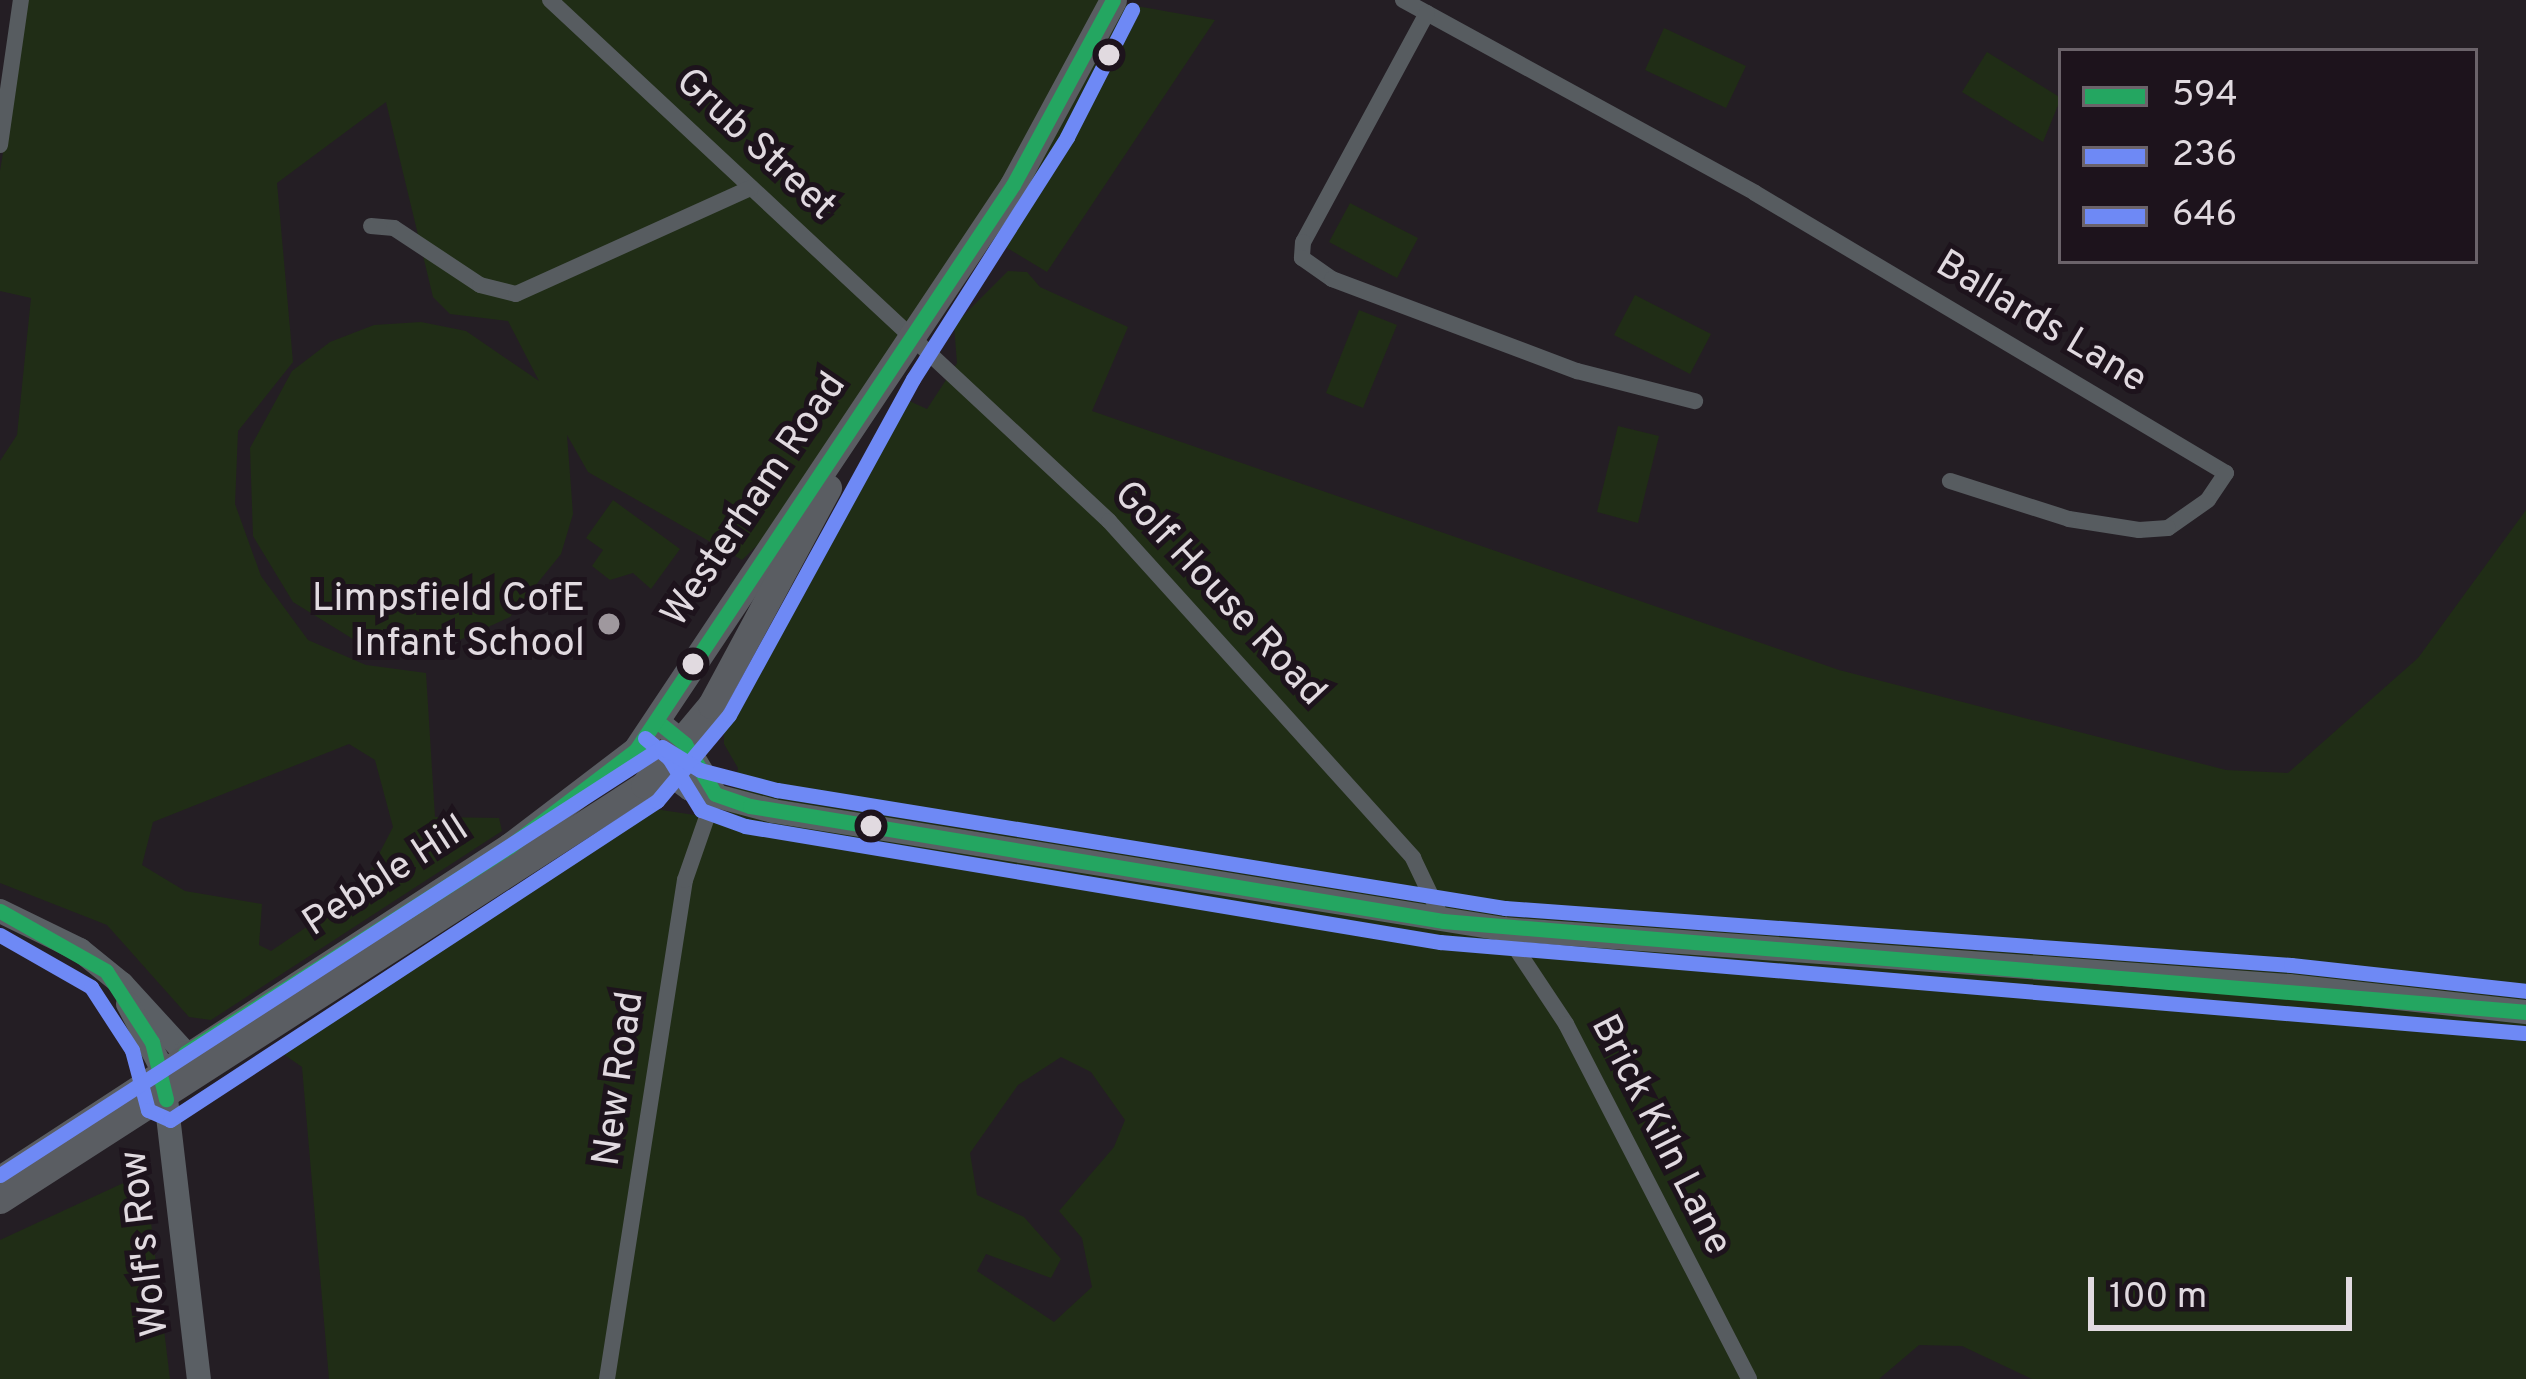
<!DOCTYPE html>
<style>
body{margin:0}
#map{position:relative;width:2526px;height:1379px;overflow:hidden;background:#241e24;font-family:Overpass,sans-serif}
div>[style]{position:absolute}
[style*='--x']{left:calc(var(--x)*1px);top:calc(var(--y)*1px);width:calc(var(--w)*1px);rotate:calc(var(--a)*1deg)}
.green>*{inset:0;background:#202d16}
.street>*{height:16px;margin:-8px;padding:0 8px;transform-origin:8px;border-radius:8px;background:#575c60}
.secondary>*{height:24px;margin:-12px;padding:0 12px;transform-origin:12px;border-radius:12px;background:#5a5f64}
.primary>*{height:27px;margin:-13.5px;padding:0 13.5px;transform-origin:13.5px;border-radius:13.5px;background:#5a5d62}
.bus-1>*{height:15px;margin:-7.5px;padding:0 7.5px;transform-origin:7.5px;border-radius:7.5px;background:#24a661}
.bus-2>*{height:15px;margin:-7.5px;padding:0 7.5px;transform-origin:7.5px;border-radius:7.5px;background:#6e89f5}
.bus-3>*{height:15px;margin:-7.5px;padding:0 7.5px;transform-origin:7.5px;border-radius:7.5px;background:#6e89f5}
.dots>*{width:33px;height:33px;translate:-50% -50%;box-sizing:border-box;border:6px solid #1d131c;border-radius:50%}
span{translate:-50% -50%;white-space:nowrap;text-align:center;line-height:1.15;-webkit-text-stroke:10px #1d131c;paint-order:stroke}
.street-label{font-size:39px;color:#e1dae0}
.poi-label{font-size:39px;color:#e1dae0}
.right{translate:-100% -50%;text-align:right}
.legend{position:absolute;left:2058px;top:48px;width:420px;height:216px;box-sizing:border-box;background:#1d131c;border:3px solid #6b636a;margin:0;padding:15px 21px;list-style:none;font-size:36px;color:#e1dae0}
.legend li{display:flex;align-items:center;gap:24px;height:60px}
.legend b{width:60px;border:3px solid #6b636a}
.scale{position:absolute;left:2088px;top:1277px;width:264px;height:54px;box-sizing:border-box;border:6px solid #e1dae0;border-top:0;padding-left:15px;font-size:36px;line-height:42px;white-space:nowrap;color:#e1dae0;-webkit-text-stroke:9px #1d131c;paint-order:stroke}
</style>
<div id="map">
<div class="green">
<div style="clip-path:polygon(evenodd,28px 0,1103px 0,1215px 20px,1047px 272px,974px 228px,770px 533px,742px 560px,588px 472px,567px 435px,573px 514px,561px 554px,510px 617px,442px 648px,361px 644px,293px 602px,253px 536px,250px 448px,292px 371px,330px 342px,374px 325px,421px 322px,466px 331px,539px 381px,508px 321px,450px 314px,433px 297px,386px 102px,277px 183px,293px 362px,238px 431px,235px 504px,261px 576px,308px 640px,366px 665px,426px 673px,435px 817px,499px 818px,502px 831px,211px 1020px,189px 1017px,107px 925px,0 883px,0 461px,17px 435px,31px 298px,0 291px,0 171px,28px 0,349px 744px,375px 760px,393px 827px,360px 891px,271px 951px,259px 945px,262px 904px,185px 891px,142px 865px,153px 822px,349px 744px)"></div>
<div style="clip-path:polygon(1664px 28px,1746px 66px,1726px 108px,1645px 70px)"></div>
<div style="clip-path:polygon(1987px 52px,2061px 98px,2043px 142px,1962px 92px)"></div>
<div style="clip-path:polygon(1350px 203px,1418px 238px,1397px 278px,1329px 242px)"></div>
<div style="clip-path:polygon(evenodd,1008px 271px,1027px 272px,1040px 287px,1128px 327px,1092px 411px,1839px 670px,2226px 770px,2288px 773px,2418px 658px,2526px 510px,2526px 1379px,2032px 1379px,1962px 1346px,1919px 1345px,1879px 1379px,329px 1379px,302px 1067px,279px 1051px,635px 806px,728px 820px,738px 768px,724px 744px,724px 717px,905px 399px,927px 409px,957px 363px,954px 325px,1008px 271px,1061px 1057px,1091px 1072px,1125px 1120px,1114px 1147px,1059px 1211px,1082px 1238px,1092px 1287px,1054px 1322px,977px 1271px,986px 1254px,1051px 1278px,1061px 1259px,1024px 1217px,977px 1195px,970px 1153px,1018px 1085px,1061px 1057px)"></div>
<div style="clip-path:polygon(1635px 295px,1711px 334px,1690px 374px,1614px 335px)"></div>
<div style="clip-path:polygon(1359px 310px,1397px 325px,1363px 408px,1326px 393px)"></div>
<div style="clip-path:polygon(1618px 426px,1659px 436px,1638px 523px,1597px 512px)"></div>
<div style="clip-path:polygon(613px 500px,680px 549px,651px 589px,633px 573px,610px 580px,592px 566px,603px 550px,586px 538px)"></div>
<div style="clip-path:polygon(145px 1173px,170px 1379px,0 1379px,0 1240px)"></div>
</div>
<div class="street">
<div style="--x:550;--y:0;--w:764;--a:42.98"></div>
<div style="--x:1109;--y:521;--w:454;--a:47.9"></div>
<div style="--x:1413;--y:858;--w:70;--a:64.5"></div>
<div style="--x:1403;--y:0;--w:401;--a:28.7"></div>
<div style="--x:1755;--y:193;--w:548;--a:30.73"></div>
<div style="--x:2226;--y:473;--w:32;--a:124"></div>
<div style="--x:2208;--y:500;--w:49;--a:145"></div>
<div style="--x:2168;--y:528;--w:29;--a:176"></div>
<div style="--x:2139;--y:530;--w:71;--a:-171.1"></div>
<div style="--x:2069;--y:519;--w:125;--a:-162.3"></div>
<div style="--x:1427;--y:13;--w:260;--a:118.4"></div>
<div style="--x:1303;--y:242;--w:16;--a:94"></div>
<div style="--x:1302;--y:258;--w:37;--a:35"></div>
<div style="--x:1332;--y:279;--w:262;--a:20.6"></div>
<div style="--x:1577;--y:371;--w:122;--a:14.3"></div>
<div style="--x:0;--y:145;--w:147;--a:-81.8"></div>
<div style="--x:371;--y:226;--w:23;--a:5"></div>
<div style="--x:394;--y:228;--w:103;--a:33.5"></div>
<div style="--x:480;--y:285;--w:37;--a:14"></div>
<div style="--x:516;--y:294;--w:258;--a:-24.3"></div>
<div style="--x:1503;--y:929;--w:114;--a:56.4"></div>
<div style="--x:1566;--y:1024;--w:399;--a:62.7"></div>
<div style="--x:607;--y:1379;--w:505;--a:-81.12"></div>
<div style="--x:685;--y:880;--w:91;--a:-70.8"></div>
</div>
<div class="secondary">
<div style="--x:658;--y:722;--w:35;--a:39"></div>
<div style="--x:685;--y:744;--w:58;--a:59"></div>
<div style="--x:648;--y:758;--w:52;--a:36.4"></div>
<div style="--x:690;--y:789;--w:86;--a:14.8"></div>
<div style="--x:773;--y:811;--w:739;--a:9.18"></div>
<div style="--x:1503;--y:929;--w:788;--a:4.15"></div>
<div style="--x:2289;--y:986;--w:238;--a:6.3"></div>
<div style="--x:0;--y:911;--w:89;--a:26"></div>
<div style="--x:80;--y:950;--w:54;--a:39"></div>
<div style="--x:122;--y:984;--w:93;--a:47.6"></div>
<div style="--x:185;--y:1053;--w:20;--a:90"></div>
<div style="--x:128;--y:1004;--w:75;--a:62.1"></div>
<div style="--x:166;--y:1099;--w:282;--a:83.3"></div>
</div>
<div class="primary">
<div style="--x:0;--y:1179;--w:609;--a:-33.14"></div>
<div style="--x:510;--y:846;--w:158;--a:-37.3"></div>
<div style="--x:636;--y:750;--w:679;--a:-56.29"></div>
<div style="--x:1013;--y:185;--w:210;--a:-61.6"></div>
<div style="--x:0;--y:1200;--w:766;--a:-32.8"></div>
<div style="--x:644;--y:785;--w:104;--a:-50.1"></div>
<div style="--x:711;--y:705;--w:247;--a:-61.7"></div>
</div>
<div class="bus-1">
<div style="--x:658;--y:722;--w:35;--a:39"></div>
<div style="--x:685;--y:744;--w:58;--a:59"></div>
<div style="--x:715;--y:794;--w:37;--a:19"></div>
<div style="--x:750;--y:806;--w:702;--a:9.42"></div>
<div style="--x:1443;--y:921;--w:1087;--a:4.8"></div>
<div style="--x:0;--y:911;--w:122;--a:29.5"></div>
<div style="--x:106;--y:971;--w:85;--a:57.1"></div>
<div style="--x:152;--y:1042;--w:59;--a:76.2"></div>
<div style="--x:185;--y:1053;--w:385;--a:-32.5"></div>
<div style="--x:510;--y:846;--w:158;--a:-37.3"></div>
<div style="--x:636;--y:750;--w:679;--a:-56.29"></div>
<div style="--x:1013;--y:185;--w:210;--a:-61.6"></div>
</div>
<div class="bus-2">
<div style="--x:645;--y:738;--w:31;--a:40"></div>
<div style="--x:669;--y:758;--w:61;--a:58.4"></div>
<div style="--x:701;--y:810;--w:47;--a:20"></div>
<div style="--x:745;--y:826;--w:705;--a:9.48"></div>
<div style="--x:1440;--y:942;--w:1088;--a:4.8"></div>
<div style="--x:0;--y:935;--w:105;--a:29.7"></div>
<div style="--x:91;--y:987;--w:75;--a:56.9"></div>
<div style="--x:132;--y:1050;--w:62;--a:75.1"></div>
<div style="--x:148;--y:1110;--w:24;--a:24"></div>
<div style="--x:170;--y:1120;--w:582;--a:-33.23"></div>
<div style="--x:657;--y:801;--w:112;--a:-50.1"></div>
<div style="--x:729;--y:715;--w:383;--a:-61.3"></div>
<div style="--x:913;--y:379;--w:287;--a:-57.5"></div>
<div style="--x:1067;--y:137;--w:143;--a:-62.9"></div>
</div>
<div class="bus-3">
<div style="--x:0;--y:1175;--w:788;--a:-32.88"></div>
<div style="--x:662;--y:747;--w:44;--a:31.2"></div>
<div style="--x:700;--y:770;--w:80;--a:14.6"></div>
<div style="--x:777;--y:790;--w:738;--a:9.21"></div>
<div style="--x:1505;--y:908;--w:788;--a:4.15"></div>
<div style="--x:2291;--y:965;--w:236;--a:6.3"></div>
</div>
<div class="dots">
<div style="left:1109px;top:55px;background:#e1dae0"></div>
<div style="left:609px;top:624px;background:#9f989e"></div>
<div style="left:693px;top:664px;background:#e1dae0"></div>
<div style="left:871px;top:826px;background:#e1dae0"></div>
</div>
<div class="street-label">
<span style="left:754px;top:146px;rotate:43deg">Grub Street</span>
<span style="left:2040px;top:324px;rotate:31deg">Ballards Lane</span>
<span style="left:756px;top:501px;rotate:-56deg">Westerham Road</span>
<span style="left:1218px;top:595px;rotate:47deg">Golf House Road</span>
<span style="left:387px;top:878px;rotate:-33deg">Pebble Hill</span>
<span style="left:621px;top:1079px;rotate:-82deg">New Road</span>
<span style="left:1659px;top:1136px;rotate:63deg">Brick Kiln Lane</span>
<span style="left:147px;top:1243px;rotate:-97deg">Wolf's Row</span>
</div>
<div class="poi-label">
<span class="right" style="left:585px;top:624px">Limpsfield CofE<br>Infant School</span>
</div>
<ul class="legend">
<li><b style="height:15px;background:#24a661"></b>594</li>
<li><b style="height:15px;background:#6e89f5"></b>236</li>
<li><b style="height:15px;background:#6e89f5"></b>646</li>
</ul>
<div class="scale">100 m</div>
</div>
